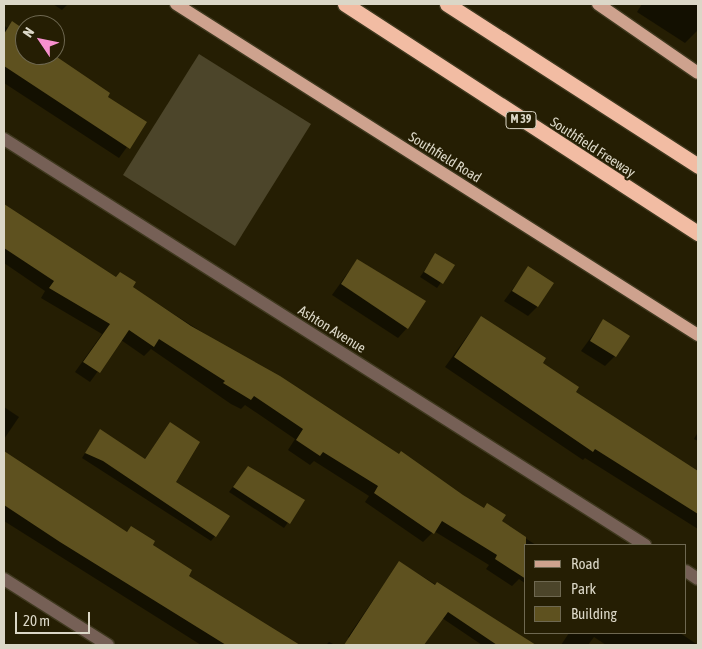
<!DOCTYPE html>
<style>
body{margin:0}
#map{position:relative;width:702px;height:649px;overflow:hidden;background:#251e03;font-family:"Asap Condensed",sans-serif}
div>[style]{position:absolute}
[style*='--x']{left:calc(var(--x)*1px);top:calc(var(--y)*1px);width:calc(var(--w)*1px);rotate:calc(var(--a)*1deg)}
.green>*{inset:0;background:#4c452a}
.shadow>*{inset:0;background:#0007}
.building>*{inset:0;background:#5e511f}
.roads{filter:drop-shadow(1px 0 #3e381e) drop-shadow(-1px 0 #3e381e) drop-shadow(0 1px #3e381e) drop-shadow(0 -1px #3e381e)}
.minor>*{height:12px;margin:-6px;padding:0 6px;transform-origin:6px;border-radius:6px;background:#766056}
.major>*{height:12px;margin:-6px;padding:0 6px;transform-origin:6px;border-radius:6px;background:#cea28e}
.highway>*{height:15px;margin:-7.5px;padding:0 7.5px;transform-origin:7.5px;border-radius:7.5px;background:#f2bca3}
span{translate:-50% -50%;white-space:nowrap;text-align:center;line-height:1.15;-webkit-text-stroke:4px #251e03;paint-order:stroke}
.shield-label span{padding:1px 4px;background:#251e03;border:1px solid;border-radius:4px;-webkit-text-stroke-width:0}
.shield-label{font-size:12px;color:#dbd7c7;font-weight:700}
.street-label{font-size:14px;color:#dbd7c7}
.frame{position:absolute;inset:0;border:5px solid #dbd7c7;pointer-events:none}
.legend{position:absolute;left:524px;top:544px;width:162px;height:90px;box-sizing:border-box;background:#251e03;border:1px solid #6e6851;margin:0;padding:6px 9px;list-style:none;font-size:15px;color:#dbd7c7}
.legend li{display:flex;align-items:center;gap:10px;height:25px}
.legend b{width:25px;border:1px solid #6e6851}
.north{position:absolute;left:15px;top:15px;width:50px;height:50px;box-sizing:border-box;background:#251e03;border:1px solid #6e6851;border-radius:50%;rotate:304deg;font-size:14px;font-weight:700;line-height:20px;text-align:center;color:#dbd7c7}
.north::after{content:'';display:block;margin:auto;width:18px;height:22px;background:#f790ce;clip-path:polygon(50% 0,100% 100%,50% 72%,0 100%)}
.scale{position:absolute;left:15px;top:612px;width:75px;height:22px;box-sizing:border-box;border:2px solid #dbd7c7;border-top:0;padding-left:6px;font-size:15px;line-height:18px;white-space:nowrap;color:#dbd7c7;-webkit-text-stroke:4px #251e03;paint-order:stroke}
</style>
<div id="map">
<div class="green">
<div style="clip-path:polygon(199px 54px,311px 124px,235px 246px,123px 175px)"></div>
</div>
<div class="shadow">
<div style="clip-path:polygon(53px 4px,68px 4px,62px 10px)"></div>
<div style="clip-path:polygon(642px 4px,698px 4px,698px 30px,685px 43px,637px 12px)"></div>
<div style="clip-path:polygon(12px 23px,25px 32px,25px 55px,52px 55px,106px 97px,145px 122px,119px 158px,4px 83px,4px 25px,7px 28px)"></div>
<div style="clip-path:polygon(4px 206px,536px 545px,526px 545px,526px 584px,519px 579px,512px 586px,486px 569px,489px 565px,434px 531px,423px 542px,365px 502px,369px 496px,314px 461px,310px 465px,288px 450px,295px 439px,245px 405px,241px 409px,231px 404px,151px 349px,144px 356px,121px 340px,90px 382px,75px 372px,102px 334px,41px 298px,45px 291px,4px 263px)"></div>
<div style="clip-path:polygon(436px 254px,453px 266px,437px 288px,420px 277px)"></div>
<div style="clip-path:polygon(357px 260px,407px 328px,398px 338px,332px 295px)"></div>
<div style="clip-path:polygon(528px 268px,537px 307px,528px 316px,504px 301px)"></div>
<div style="clip-path:polygon(481px 317px,575px 393px,698px 472px,698px 529px,585px 458px,583px 460px,445px 367px)"></div>
<div style="clip-path:polygon(603px 321px,615px 356px,605px 366px,581px 351px)"></div>
<div style="clip-path:polygon(4px 407px,19px 417px,4px 439px)"></div>
<div style="clip-path:polygon(170px 424px,174px 482px,215px 536px,211px 541px,82px 458px,100px 430px,144px 460px)"></div>
<div style="clip-path:polygon(698px 432px,698px 441px,694px 439px)"></div>
<div style="clip-path:polygon(4px 453px,126px 533px,131px 527px,187px 576px,298px 645px,201px 645px,4px 521px)"></div>
<div style="clip-path:polygon(248px 467px,303px 501px,284px 528px,229px 492px)"></div>
<div style="clip-path:polygon(399px 562px,534px 645px,482px 645px,442px 618px,424px 645px,361px 645px,348px 637px)"></div>
<div style="clip-path:polygon(569px 633px,680px 633px,698px 645px,606px 645px,594px 637px,588px 645px,561px 645px)"></div>
<div style="clip-path:polygon(329px 642px,335px 645px,326px 645px)"></div>
</div>
<div class="building">
<div style="clip-path:polygon(12px 21px,25px 30px,25px 55px,54px 55px,110px 93px,108px 97px,147px 122px,130px 149px,4px 66px,4px 34px)"></div>
<div style="clip-path:polygon(4px 204px,116px 277px,120px 272px,136px 282px,133px 287px,191px 326px,280px 376px,399px 454px,401px 451px,463px 495px,484px 508px,487px 503px,506px 515px,502px 521px,526px 537px,526px 579px,495px 559px,497px 555px,442px 521px,434px 534px,374px 493px,378px 486px,323px 452px,320px 456px,296px 440px,303px 429px,254px 396px,251px 400px,223px 383px,225px 381px,159px 339px,154px 347px,129px 330px,100px 373px,83px 362px,110px 324px,49px 288px,54px 281px,4px 248px)"></div>
<div style="clip-path:polygon(435px 253px,455px 265px,443px 284px,424px 272px)"></div>
<div style="clip-path:polygon(357px 259px,426px 301px,408px 329px,341px 284px)"></div>
<div style="clip-path:polygon(528px 266px,554px 283px,538px 307px,512px 291px)"></div>
<div style="clip-path:polygon(481px 316px,546px 358px,543px 363px,579px 387px,576px 392px,698px 471px,698px 514px,595px 449px,593px 452px,454px 357px)"></div>
<div style="clip-path:polygon(603px 319px,630px 336px,616px 357px,590px 341px)"></div>
<div style="clip-path:polygon(170px 422px,200px 442px,176px 482px,230px 516px,216px 537px,103px 461px,85px 453px,100px 429px,145px 459px)"></div>
<div style="clip-path:polygon(4px 451px,127px 532px,131px 526px,155px 541px,153px 545px,192px 570px,189px 576px,300px 645px,226px 645px,60px 542px,4px 505px)"></div>
<div style="clip-path:polygon(248px 466px,305px 500px,290px 524px,233px 487px)"></div>
<div style="clip-path:polygon(399px 561px,435px 585px,437px 582px,536px 645px,497px 645px,448px 612px,424px 645px,344px 645px)"></div>
</div>
<div class="roads">
<div class="minor">
<div style="--x:4;--y:139;--w:759;--a:32.35"></div>
<div style="--x:686;--y:571;--w:14;--a:34"></div>
<div style="--x:4;--y:579;--w:123;--a:32.4"></div>
</div>
<div class="major">
<div style="--x:176;--y:4;--w:618;--a:32.38"></div>
<div style="--x:598;--y:4;--w:121;--a:34.6"></div>
</div>
<div class="highway">
<div style="--x:345;--y:4;--w:421;--a:33"></div>
<div style="--x:447;--y:4;--w:299;--a:32.8"></div>
</div>
</div>
<div class="shield-label">
<span style="left:521px;top:120px">M 39</span>
</div>
<div class="street-label">
<span style="left:593px;top:147px;rotate:33deg">Southfield Freeway</span>
<span style="left:445px;top:157px;rotate:32deg">Southfield Road</span>
<span style="left:332px;top:329px;rotate:32deg">Ashton Avenue</span>
</div>
<div class="frame"></div>
<ul class="legend">
<li><b style="height:6px;background:#cea28e"></b>Road</li>
<li><b style="height:14px;background:#4c452a"></b>Park</li>
<li><b style="height:14px;background:#5e511f"></b>Building</li>
</ul>
<div class="north">N</div>
<div class="scale">20 m</div>
</div>
